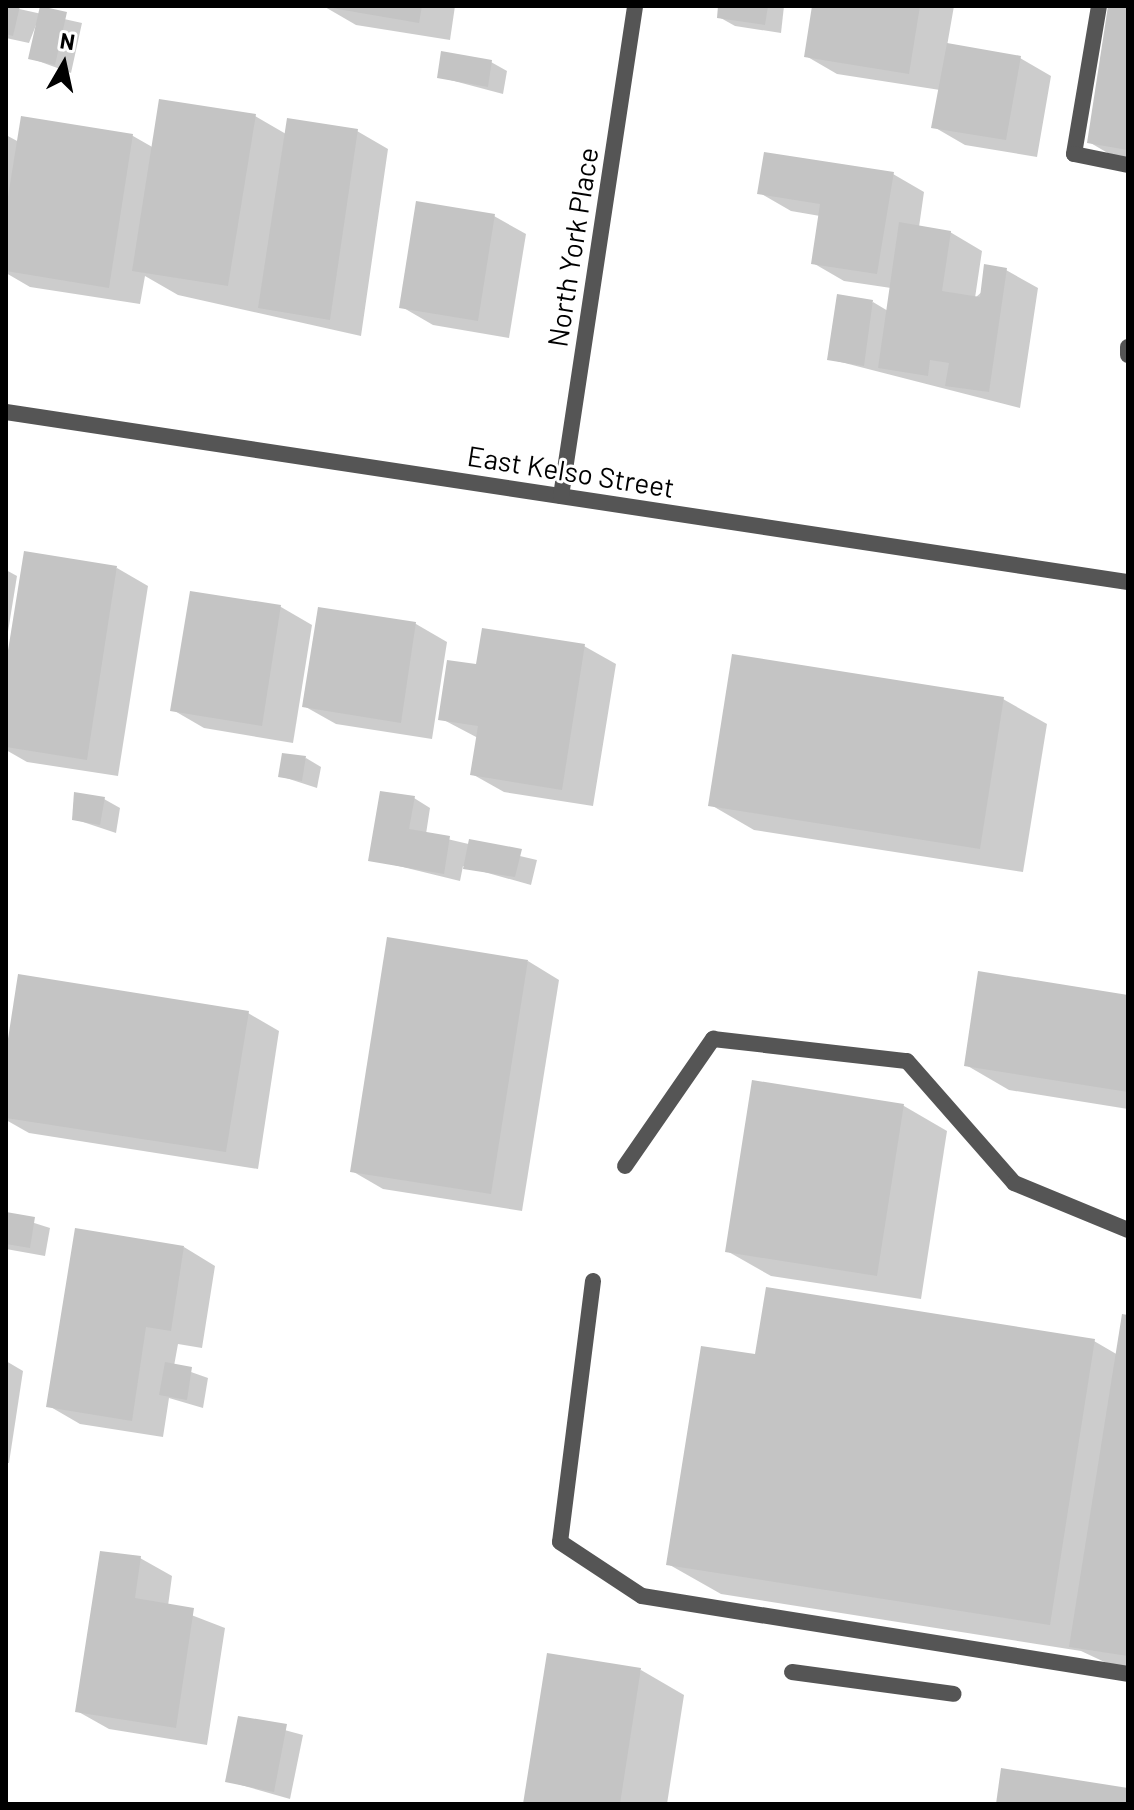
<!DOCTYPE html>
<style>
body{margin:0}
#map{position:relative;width:1134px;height:1810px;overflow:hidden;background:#fff;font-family:Barlow,sans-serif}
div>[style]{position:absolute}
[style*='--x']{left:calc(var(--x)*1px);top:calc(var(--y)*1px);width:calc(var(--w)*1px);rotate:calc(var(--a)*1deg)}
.shadow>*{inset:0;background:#0003}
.building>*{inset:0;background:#c4c4c4}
.lane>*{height:16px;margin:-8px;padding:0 8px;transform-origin:8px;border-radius:8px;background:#555}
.street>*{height:16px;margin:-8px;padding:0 8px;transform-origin:8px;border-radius:8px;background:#555}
span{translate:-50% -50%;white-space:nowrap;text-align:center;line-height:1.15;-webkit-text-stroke:6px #fff;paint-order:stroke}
.street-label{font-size:28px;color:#000}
.frame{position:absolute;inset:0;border:8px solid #000;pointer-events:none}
.north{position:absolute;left:24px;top:24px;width:80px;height:80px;-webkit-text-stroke:6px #fff;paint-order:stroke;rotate:9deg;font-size:22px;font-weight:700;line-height:32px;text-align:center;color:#000}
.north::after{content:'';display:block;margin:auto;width:28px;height:36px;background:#000;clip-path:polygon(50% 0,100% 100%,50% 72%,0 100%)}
</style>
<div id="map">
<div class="shadow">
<div style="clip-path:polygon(6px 6px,82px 23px,71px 73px,30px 58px,40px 15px,29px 43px,6px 38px)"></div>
<div style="clip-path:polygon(455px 6px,450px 40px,356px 25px,325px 7px)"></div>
<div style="clip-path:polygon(720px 6px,784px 6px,781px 33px,735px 26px,719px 17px)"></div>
<div style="clip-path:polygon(814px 6px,954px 6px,947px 46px,1020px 58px,1051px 76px,1037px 157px,965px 145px,934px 127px,940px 90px,837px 74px,806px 56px)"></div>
<div style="clip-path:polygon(1110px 6px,1128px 6px,1128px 165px,1089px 142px)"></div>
<div style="clip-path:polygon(491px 62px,507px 71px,503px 94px,439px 77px)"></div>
<div style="clip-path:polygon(255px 116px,286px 134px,357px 131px,388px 149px,361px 336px,178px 295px,145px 276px,140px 304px,30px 287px,6px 273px,6px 135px,19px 142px,133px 136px,154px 148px)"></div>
<div style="clip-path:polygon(893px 174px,924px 192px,919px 227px,950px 232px,982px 251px,975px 298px,1006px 270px,1038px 288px,1020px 408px,829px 359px,873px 302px,888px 311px,891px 288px,844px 281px,813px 263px,820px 216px,791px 211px,760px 193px)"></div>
<div style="clip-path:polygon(494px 216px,526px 234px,509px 338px,433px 325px,402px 307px)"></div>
<div style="clip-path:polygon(117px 568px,148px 586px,118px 776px,27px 762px,6px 750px,6px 675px)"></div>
<div style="clip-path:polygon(6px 570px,17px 576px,6px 644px)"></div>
<div style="clip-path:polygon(191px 593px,281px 607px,312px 625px,293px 743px,204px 728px,173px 710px)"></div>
<div style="clip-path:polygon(320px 609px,416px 624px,447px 642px,432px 739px,336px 724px,304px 706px)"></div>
<div style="clip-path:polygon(584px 646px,616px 664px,593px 806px,504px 792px,472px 774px,478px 738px,440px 718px,477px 666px)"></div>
<div style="clip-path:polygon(1003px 699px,1047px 724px,1023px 872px,754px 830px,711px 805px)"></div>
<div style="clip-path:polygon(306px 758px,321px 767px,317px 788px,280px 776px)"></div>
<div style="clip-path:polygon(414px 798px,430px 808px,426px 834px,537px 860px,531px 885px,463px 866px,460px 881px,370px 859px)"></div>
<div style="clip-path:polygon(104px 799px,120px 808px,116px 833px,74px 819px)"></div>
<div style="clip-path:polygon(528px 961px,559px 980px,522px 1211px,383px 1189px,352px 1171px)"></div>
<div style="clip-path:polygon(1128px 997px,1128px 1109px,1009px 1090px,966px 1065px)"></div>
<div style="clip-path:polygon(248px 1013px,279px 1031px,258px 1169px,29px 1133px,6px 1120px,6px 1065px)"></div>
<div style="clip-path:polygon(754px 1082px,904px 1106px,947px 1131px,921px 1299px,771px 1276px,727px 1251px)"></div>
<div style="clip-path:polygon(6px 1214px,50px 1228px,45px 1256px,6px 1249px)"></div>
<div style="clip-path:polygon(184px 1247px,215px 1266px,202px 1348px,178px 1344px,174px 1366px,208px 1378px,203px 1408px,169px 1398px,163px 1437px,80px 1424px,49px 1406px)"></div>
<div style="clip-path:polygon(1128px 1317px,1128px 1673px,1081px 1651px,721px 1594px,668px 1564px,757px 1356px,1094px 1341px,1118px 1355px)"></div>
<div style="clip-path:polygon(6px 1361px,23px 1371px,9px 1463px,6px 1463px)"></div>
<div style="clip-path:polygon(140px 1558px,172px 1576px,168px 1606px,225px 1628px,207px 1745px,109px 1729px,77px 1711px)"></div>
<div style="clip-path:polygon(641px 1670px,684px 1695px,667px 1804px,525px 1804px)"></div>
<div style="clip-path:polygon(240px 1718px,303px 1735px,290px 1799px,227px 1781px)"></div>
</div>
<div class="building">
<div style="clip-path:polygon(6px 6px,20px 6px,13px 36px,6px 34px)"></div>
<div style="clip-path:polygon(40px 6px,67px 12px,55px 65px,28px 59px)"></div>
<div style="clip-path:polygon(320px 6px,422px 6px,419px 23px)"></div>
<div style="clip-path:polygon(718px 6px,768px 6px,765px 25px,717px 18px)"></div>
<div style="clip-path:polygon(812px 6px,920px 6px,909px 74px,804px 57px)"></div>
<div style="clip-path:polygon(1108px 6px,1128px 6px,1128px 150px,1087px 143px)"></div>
<div style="clip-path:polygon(947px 43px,1021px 56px,1006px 140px,931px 128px)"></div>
<div style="clip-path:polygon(441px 51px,492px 60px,488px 87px,437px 78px)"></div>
<div style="clip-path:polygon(159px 99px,256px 114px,228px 286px,132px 271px)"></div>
<div style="clip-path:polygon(21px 116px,133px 134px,109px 288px,6px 271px,6px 209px)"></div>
<div style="clip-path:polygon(287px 118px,358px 129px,330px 320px,258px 308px)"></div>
<div style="clip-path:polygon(764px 152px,894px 172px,877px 274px,811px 264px,820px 204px,757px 194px)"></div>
<div style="clip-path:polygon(416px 201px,495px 214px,478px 321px,399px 308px)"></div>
<div style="clip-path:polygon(899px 222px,951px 231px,942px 291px,980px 297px,984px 264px,1007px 268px,989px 392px,945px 386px,949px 363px,930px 360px,928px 376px,878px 368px)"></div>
<div style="clip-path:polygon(837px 294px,873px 300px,864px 366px,827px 360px)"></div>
<div style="clip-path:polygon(24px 551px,117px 566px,87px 760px,6px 747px,6px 663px)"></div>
<div style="clip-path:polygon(190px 591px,281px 605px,262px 726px,170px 711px)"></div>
<div style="clip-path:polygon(318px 607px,416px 622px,401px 723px,302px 707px)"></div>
<div style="clip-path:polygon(482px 628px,585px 644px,562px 790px,470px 775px,478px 726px,438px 720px,447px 660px,476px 664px)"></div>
<div style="clip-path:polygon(732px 654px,1004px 697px,980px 849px,708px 806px)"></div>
<div style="clip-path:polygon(282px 753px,306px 756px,302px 781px,278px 777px)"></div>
<div style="clip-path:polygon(380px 791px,415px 796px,409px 829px,450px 836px,444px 874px,368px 861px)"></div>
<div style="clip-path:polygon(74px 792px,105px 797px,100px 825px,72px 820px)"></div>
<div style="clip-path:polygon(469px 839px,522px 849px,515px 877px,463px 869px)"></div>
<div style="clip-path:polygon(387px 937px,528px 960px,491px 1194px,350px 1172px)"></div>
<div style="clip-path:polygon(978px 971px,1128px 995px,1128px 1092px,964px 1066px)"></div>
<div style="clip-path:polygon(18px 974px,249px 1011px,226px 1152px,6px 1118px,6px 1052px)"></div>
<div style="clip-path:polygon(752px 1080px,904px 1104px,877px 1276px,725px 1252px)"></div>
<div style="clip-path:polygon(6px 1212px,35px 1217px,30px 1248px,6px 1244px)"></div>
<div style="clip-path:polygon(75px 1228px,184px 1246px,171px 1331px,146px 1327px,132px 1421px,46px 1407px)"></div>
<div style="clip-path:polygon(766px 1287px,1095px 1339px,1050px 1625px,666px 1565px,701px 1346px,755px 1354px)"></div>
<div style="clip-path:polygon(1122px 1314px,1128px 1315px,1128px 1656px,1069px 1647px)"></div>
<div style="clip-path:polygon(165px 1362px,192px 1367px,187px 1400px,159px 1395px)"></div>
<div style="clip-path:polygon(100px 1551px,141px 1556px,135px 1598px,194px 1608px,176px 1728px,75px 1712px)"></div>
<div style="clip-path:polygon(547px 1653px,641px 1668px,620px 1804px,523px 1804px)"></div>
<div style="clip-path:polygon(238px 1716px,287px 1724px,274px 1792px,225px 1782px)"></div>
<div style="clip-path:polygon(1001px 1768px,1128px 1788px,1128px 1804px,996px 1804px)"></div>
</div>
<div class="lane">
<div style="--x:1099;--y:6;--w:150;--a:99.6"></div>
<div style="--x:1074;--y:154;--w:55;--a:11.5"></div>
<div style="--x:1128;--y:347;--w:8;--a:90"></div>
<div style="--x:625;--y:1166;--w:155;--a:-55.3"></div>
<div style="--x:713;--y:1039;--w:195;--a:6.5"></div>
<div style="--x:907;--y:1061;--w:162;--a:48.7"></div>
<div style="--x:1014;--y:1183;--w:123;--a:22.4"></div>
<div style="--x:593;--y:1281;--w:263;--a:97.2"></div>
<div style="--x:560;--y:1542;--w:98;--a:33.4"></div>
<div style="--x:642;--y:1596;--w:492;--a:9.1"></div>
<div style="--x:792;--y:1672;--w:163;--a:7.7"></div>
</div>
<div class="street">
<div style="--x:6;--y:412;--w:1135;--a:8.62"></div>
<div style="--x:561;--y:496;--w:496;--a:-81.4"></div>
</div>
<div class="street-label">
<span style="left:572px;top:247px;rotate:-81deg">North York Place</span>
<span style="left:571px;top:471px;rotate:9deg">East Kelso Street</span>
</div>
<div class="frame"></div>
<div class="north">N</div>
</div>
